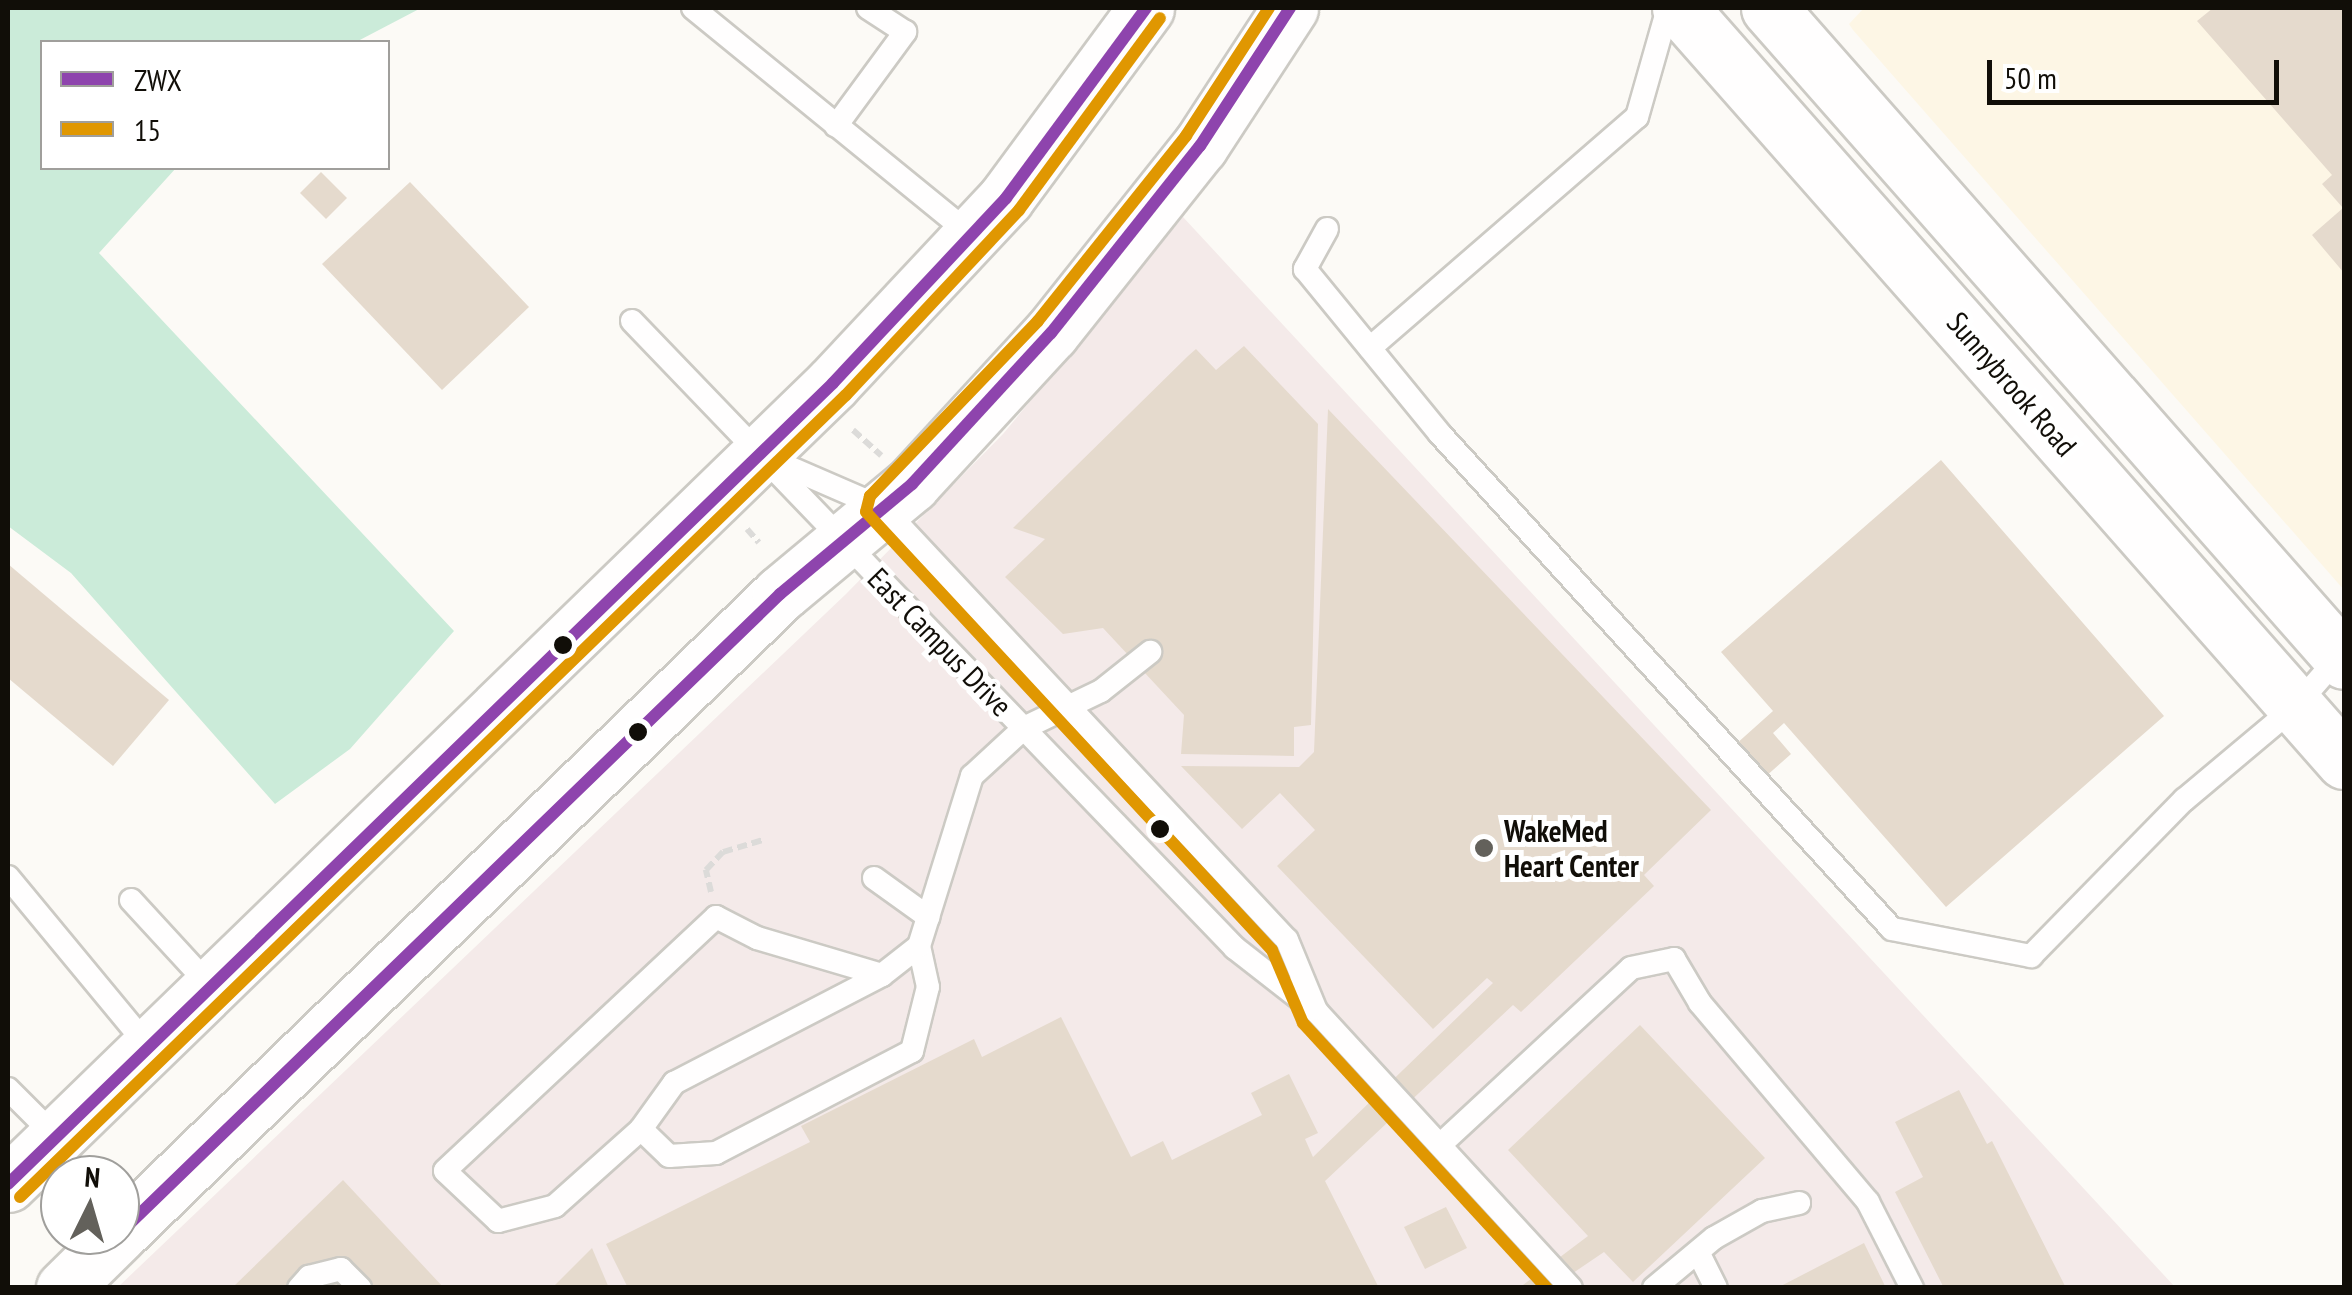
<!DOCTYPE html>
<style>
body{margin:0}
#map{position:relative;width:2352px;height:1295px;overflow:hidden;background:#fcfaf6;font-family:"PT Sans Narrow",sans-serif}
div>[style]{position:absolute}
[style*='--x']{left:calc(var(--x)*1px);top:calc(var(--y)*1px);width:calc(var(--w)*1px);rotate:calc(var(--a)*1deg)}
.built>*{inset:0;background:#fdf6e5}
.medical>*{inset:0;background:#f4eae9}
.green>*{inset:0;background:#cbebd9}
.building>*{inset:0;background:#e5dacd}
.path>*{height:6px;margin-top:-3px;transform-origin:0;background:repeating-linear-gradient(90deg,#dcdbd9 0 10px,transparent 0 15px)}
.roads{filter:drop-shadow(2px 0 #cccac4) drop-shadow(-2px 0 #cccac4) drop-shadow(0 2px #cccac4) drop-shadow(0 -2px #cccac4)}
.service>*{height:22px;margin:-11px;padding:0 11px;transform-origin:11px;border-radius:11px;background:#fffefe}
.secondary>*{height:55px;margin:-27.5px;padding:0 27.5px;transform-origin:27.5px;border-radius:27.5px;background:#fffefe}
.primary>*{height:55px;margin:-27.5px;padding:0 27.5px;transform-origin:27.5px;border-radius:27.5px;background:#fffefe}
.bus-1>*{height:12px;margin:-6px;padding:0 6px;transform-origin:6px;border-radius:6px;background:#8e44ad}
.bus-2>*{height:12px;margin:-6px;padding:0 6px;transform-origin:6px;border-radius:6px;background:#e09701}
.dots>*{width:28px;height:28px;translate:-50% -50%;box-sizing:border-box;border:5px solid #fff;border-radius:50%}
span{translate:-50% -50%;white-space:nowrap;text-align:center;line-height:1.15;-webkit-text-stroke:10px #fff;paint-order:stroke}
.street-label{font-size:30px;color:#110e08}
.poi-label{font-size:30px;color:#110e08;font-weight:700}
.left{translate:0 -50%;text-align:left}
.frame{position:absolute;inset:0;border:10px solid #110e08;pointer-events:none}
.legend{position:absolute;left:40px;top:40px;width:350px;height:130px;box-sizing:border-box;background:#fff;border:2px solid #a09f9c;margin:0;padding:12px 18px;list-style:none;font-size:30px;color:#110e08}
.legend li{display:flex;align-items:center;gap:20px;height:50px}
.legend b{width:50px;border:2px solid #a09f9c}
.north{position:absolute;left:40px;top:1155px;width:100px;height:100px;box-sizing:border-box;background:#fff;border:2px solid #a09f9c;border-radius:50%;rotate:5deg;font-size:28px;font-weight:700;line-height:40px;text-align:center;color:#110e08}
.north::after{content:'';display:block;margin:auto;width:35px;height:45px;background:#63615b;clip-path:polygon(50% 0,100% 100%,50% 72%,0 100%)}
.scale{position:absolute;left:1987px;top:60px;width:292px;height:45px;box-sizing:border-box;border:5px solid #110e08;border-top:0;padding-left:12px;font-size:30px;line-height:35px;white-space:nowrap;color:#110e08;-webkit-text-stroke:8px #fff;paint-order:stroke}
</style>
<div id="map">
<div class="built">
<div style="clip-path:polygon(1864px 8px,2344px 8px,2344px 590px,1853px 30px,1849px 24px)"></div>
</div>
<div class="medical">
<div style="clip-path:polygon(1183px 217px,2175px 1287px,117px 1288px,846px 594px,1003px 434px)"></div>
</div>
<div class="green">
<div style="clip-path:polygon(8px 8px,421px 8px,356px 42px,42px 42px,42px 168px,176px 168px,99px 253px,454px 631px,350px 749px,275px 804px,71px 573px,8px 526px)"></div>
</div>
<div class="building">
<div style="clip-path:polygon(2213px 8px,2344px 8px,2344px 273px,2312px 235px,2343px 208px,2322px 184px,2332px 175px,2197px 21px)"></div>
<div style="clip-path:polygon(321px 172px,347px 198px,326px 219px,300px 193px)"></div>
<div style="clip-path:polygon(410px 182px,529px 307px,442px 390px,322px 264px)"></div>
<div style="clip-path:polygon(1244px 346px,1318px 424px,1311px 725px,1294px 727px,1294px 756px,1181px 754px,1184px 715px,1103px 628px,1063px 634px,1005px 577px,1045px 539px,1013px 528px,1188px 356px,1196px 349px,1216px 370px)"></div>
<div style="clip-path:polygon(1328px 409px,1711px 810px,1644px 875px,1654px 886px,1521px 1012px,1513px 1005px,1325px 1181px,1379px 1288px,628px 1288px,606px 1244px,810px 1142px,801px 1126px,974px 1039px,982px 1057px,1061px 1017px,1131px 1157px,1163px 1141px,1172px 1160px,1262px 1115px,1251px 1093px,1289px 1074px,1318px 1133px,1305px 1139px,1313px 1157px,1493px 983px,1487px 978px,1433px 1029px,1277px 866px,1315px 830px,1280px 793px,1242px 829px,1181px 766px,1299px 767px,1314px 752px)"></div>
<div style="clip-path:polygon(1941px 460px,2164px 716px,1946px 907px,1784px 723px,1773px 733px,1791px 754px,1764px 778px,1735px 745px,1773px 711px,1721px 652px)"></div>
<div style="clip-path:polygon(8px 564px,169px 700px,113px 766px,8px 678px)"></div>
<div style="clip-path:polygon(1640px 1025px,1765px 1158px,1633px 1282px,1604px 1252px,1551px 1288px,1519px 1288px,1588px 1236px,1508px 1150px)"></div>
<div style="clip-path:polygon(1959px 1090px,1987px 1144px,1992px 1141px,2066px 1288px,1944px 1288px,1895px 1192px,1923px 1177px,1895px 1122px)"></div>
<div style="clip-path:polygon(343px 1180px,444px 1288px,232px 1288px)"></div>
<div style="clip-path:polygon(1446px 1207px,1467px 1248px,1425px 1269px,1404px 1227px)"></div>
<div style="clip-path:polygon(1864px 1243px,1886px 1288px,1777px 1288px)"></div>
<div style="clip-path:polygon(592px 1248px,609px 1288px,552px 1288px)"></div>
</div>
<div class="path">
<div style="--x:853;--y:430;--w:38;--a:42"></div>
<div style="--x:747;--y:529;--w:18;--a:49"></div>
<div style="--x:711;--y:892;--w:23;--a:-103"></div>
<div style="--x:706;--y:870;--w:25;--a:-47"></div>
<div style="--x:723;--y:852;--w:42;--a:-16.7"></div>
</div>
<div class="roads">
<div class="service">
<div style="--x:693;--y:8;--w:359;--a:39.2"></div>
<div style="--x:836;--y:126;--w:117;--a:-53.7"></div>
<div style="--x:905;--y:32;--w:44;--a:-147"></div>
<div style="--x:1327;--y:229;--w:46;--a:118.8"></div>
<div style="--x:1305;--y:269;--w:213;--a:50.7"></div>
<div style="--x:1440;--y:434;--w:670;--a:47.6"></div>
<div style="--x:1892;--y:929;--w:142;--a:11"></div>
<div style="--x:2031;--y:956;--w:219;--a:-45.6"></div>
<div style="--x:2184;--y:800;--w:146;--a:-40"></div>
<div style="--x:2296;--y:706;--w:70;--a:-49"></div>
<div style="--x:632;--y:321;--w:870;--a:46.12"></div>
<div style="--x:1235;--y:948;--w:104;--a:38"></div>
<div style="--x:1317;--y:1012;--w:375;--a:47.4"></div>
<div style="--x:1370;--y:348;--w:353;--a:-40.9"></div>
<div style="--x:1637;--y:117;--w:113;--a:-74.1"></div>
<div style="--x:770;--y:459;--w:123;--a:23.4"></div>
<div style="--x:883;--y:508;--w:591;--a:46.92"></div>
<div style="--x:1287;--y:940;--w:74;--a:67.6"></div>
<div style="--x:8;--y:877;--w:219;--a:50.4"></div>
<div style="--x:874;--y:878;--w:67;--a:35.8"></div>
<div style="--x:131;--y:900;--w:117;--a:47.4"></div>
<div style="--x:882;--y:975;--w:130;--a:-163.5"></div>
<div style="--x:757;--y:938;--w:46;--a:-152.9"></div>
<div style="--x:716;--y:917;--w:371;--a:136.9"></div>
<div style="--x:445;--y:1171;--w:73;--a:43.3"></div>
<div style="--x:498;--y:1221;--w:59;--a:-14.7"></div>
<div style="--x:555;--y:1206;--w:115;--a:-41.8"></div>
<div style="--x:641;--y:1129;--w:57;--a:-54.3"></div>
<div style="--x:674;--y:1083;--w:234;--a:-27.4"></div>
<div style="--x:882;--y:975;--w:47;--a:-38.1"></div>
<div style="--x:8;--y:1089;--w:68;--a:45"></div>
<div style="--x:641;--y:1129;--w:39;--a:44"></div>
<div style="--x:669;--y:1156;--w:47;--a:-3.7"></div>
<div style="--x:716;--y:1153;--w:221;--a:-27.5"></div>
<div style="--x:912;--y:1051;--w:66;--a:-76"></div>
<div style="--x:928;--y:987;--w:42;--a:-102.4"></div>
<div style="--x:919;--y:946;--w:178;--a:-72.7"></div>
<div style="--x:972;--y:776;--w:71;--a:-42.7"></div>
<div style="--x:1024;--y:728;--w:85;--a:-25.7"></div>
<div style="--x:1101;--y:691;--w:63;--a:-38.5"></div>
<div style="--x:1440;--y:1145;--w:260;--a:-42.8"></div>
<div style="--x:1631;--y:968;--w:44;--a:-11.8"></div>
<div style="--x:1674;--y:959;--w:51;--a:59.4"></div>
<div style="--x:1700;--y:1003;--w:260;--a:49.8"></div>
<div style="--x:1868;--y:1202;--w:97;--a:62.9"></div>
<div style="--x:1698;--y:1252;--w:40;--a:63.4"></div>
<div style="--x:299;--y:1288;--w:15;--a:-48"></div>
<div style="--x:309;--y:1277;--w:33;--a:-14"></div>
<div style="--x:341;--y:1269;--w:27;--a:45"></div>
<div style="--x:1654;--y:1288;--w:78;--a:-39.8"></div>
<div style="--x:1714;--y:1238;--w:55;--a:-29.4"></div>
<div style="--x:1762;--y:1211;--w:38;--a:-12"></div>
</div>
<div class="secondary">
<div style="--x:1680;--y:8;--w:1004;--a:48.59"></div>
<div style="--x:1769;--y:8;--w:870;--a:48.63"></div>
</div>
<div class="primary">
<div style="--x:8;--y:1184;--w:1150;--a:-44.15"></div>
<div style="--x:833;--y:383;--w:253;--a:-46.9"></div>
<div style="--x:1006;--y:198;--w:236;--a:-53.6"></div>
<div style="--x:120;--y:1233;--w:919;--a:-44.07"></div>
<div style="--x:780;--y:594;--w:172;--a:-39.8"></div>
<div style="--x:912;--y:484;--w:205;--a:-47.4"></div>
<div style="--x:1051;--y:333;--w:239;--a:-51.5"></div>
<div style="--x:1200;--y:146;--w:165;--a:-56.9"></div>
<div style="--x:64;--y:1288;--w:76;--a:-44.5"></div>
</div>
</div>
<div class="bus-1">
<div style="--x:8;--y:1184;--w:1150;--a:-44.15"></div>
<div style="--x:833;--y:383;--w:253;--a:-46.9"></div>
<div style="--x:1006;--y:198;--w:236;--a:-53.6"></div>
<div style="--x:120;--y:1233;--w:919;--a:-44.07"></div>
<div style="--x:780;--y:594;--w:172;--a:-39.8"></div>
<div style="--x:912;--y:484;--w:205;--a:-47.4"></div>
<div style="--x:1051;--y:333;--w:239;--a:-51.5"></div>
<div style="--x:1200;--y:146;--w:165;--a:-56.9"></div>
</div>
<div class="bus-2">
<div style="--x:1269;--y:8;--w:153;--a:123"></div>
<div style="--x:1186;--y:136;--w:237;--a:128.7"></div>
<div style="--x:1038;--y:321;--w:243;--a:133.8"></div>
<div style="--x:870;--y:496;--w:16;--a:104"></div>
<div style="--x:866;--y:512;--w:597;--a:47.17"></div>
<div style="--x:1272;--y:950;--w:79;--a:67"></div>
<div style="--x:1303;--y:1023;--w:360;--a:47.4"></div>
<div style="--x:20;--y:1197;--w:1151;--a:-44.16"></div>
<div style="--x:846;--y:395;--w:253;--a:-46.9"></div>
<div style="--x:1019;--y:210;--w:238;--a:-53.7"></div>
</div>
<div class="dots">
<div style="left:563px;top:645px;background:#110e08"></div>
<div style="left:638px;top:732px;background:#110e08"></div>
<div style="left:1160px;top:829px;background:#110e08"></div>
<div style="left:1484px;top:848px;background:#63615b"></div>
</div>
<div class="street-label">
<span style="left:2012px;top:384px;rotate:49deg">Sunnybrook Road</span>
<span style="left:940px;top:642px;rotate:46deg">East Campus Drive</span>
</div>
<div class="poi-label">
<span class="left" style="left:1504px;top:848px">WakeMed<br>Heart Center</span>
</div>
<div class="frame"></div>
<ul class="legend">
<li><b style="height:12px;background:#8e44ad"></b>ZWX</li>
<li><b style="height:12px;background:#e09701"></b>15</li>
</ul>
<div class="north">N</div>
<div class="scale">50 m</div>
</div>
